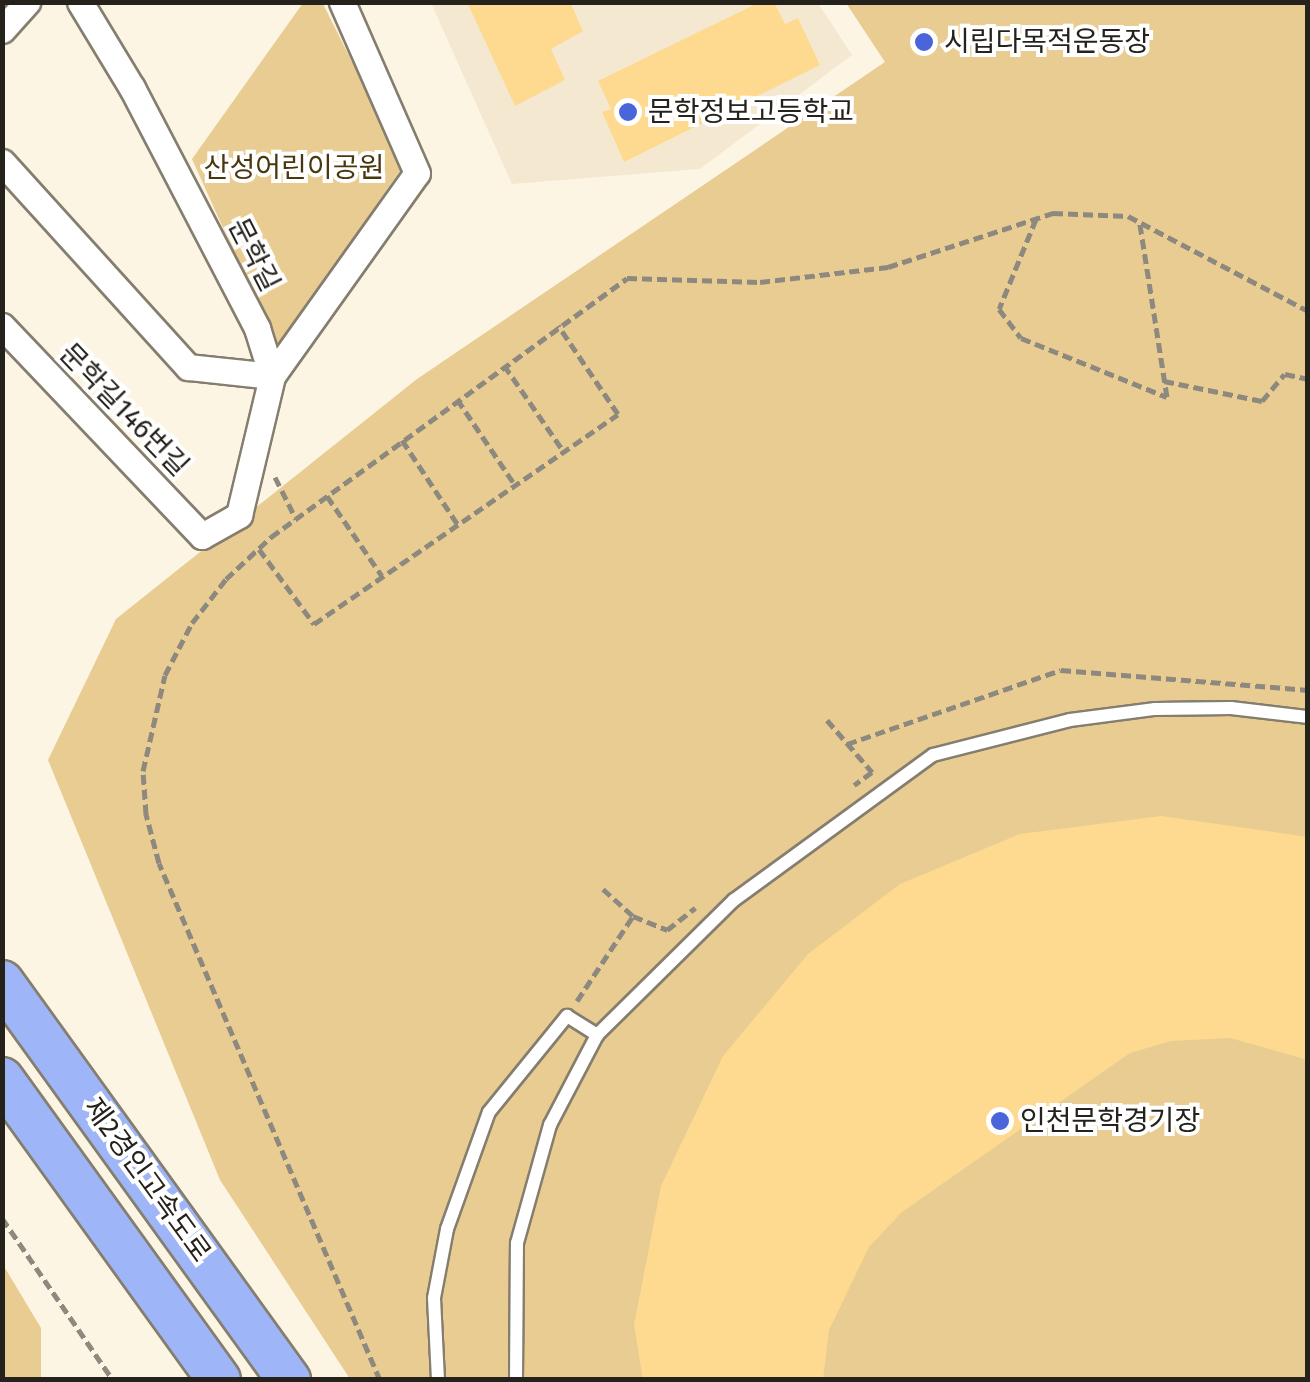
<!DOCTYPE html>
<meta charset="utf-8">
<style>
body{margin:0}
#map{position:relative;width:1310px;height:1382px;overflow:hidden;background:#fdf5e4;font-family:"Fira Sans","Noto Sans KR",sans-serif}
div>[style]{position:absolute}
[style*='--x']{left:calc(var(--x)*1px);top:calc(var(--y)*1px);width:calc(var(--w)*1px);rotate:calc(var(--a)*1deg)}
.built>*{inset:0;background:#f4e8d1}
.green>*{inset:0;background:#e8cc92}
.building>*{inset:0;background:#fdda90}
.path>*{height:5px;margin-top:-2.5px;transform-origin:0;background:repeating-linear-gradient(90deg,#8e897e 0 10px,transparent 0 15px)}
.roads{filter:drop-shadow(2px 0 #857e6f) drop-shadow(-2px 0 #857e6f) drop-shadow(0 2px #857e6f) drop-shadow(0 -2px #857e6f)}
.lane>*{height:12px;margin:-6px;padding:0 6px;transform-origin:6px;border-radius:6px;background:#fff}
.street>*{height:25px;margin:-12.5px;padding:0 12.5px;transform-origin:12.5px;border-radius:12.5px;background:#fff}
.highway>*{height:42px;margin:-21px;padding:0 21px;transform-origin:21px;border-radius:21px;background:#9eb5f8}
.dots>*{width:28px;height:28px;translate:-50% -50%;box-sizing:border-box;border:5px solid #fff;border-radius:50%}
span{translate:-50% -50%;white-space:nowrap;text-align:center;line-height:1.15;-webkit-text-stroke:8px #fff;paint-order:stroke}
.poi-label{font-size:28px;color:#25221c}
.left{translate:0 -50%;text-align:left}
.park-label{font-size:28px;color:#49370e}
.street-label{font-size:28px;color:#25221c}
.frame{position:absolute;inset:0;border:5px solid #25221c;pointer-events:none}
</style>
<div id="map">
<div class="built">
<div style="clip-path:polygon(431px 3px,818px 3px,852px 55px,700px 169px,512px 184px)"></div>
</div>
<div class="green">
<div style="clip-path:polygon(322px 2px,404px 165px,277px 348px,192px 159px,303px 3px)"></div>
<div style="clip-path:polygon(846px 3px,1307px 3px,1307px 1379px,350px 1379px,220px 1180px,48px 760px,116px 619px,417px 379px,885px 62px)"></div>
<div style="clip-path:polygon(2px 1263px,41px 1328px,41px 1379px,3px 1379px)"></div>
</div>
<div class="building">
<div style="clip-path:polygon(467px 2px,570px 2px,583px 31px,551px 49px,565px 80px,515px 106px)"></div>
<div style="clip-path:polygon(760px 2px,774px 2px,785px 24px,798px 18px,820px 65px,624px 162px,602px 112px,611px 109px,598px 81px)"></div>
<div style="clip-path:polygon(1161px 816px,1308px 837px,1308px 1060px,1230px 1038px,1171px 1041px,1130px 1053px,902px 1212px,869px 1247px,829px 1330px,823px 1380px,643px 1380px,634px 1325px,661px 1186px,723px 1056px,808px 954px,900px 884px,1020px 834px)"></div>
</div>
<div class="path">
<div style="--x:1036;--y:219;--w:97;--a:112.3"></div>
<div style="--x:999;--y:309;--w:36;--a:53"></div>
<div style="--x:1021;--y:338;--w:157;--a:22"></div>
<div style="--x:1167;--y:397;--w:175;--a:-98.9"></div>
<div style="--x:504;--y:365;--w:106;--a:55.4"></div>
<div style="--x:1164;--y:381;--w:100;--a:11.5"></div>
<div style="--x:1262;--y:401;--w:35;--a:-50"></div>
<div style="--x:1285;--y:374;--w:24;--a:12"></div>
<div style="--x:457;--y:399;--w:104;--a:56"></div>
<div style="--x:402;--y:440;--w:102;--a:56.6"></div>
<div style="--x:275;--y:477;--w:47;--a:63.4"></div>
<div style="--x:327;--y:496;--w:97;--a:55.5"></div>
<div style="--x:259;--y:549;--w:93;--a:53.7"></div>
<div style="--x:314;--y:624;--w:369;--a:-34.6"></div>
<div style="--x:618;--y:414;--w:107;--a:-124"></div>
<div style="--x:827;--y:720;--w:69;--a:49.1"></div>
<div style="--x:872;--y:772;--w:22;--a:144"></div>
<div style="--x:847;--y:744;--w:226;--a:-19.1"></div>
<div style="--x:1061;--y:670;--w:248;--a:4.6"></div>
<div style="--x:603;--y:889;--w:40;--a:42"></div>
<div style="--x:577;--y:1001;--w:102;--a:-56.6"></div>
<div style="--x:633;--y:916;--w:37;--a:22"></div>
<div style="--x:667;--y:930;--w:36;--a:-38"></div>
<div style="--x:2;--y:1218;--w:196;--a:55.6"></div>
<div style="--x:380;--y:1380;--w:562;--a:-113.15"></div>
<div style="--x:159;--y:863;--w:51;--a:-104.9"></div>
<div style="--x:146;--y:814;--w:43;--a:-94"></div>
<div style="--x:143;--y:771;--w:98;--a:-77.1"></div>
<div style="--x:165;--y:675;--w:59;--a:-62.6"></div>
<div style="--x:192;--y:623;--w:56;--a:-52.3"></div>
<div style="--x:226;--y:579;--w:62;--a:-43"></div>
<div style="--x:271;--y:537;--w:440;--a:-36"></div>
<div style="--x:627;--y:278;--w:133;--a:1.7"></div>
<div style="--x:760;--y:282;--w:129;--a:-6.7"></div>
<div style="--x:888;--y:267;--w:174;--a:-18.1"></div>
<div style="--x:1053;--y:213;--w:75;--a:2.3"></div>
<div style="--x:1128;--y:216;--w:204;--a:27.8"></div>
</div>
<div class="roads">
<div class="lane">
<div style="--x:438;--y:1380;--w:82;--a:-92.8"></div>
<div style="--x:434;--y:1298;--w:70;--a:-79.3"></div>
<div style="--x:447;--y:1229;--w:124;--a:-70.3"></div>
<div style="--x:489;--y:1112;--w:124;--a:-50.9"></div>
<div style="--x:567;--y:1016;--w:36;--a:32"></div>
<div style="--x:516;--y:1380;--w:137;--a:-89.6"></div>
<div style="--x:517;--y:1243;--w:123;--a:-74.4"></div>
<div style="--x:550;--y:1125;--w:102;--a:-62.4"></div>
<div style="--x:597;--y:1035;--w:192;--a:-44.6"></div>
<div style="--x:734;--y:900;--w:246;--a:-36.1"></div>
<div style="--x:933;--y:755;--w:141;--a:-14.3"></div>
<div style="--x:1070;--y:720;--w:86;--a:-7.4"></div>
<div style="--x:1155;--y:709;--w:76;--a:-0.8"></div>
<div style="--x:1231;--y:708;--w:78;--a:6.7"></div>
</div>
<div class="street">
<div style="--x:2;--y:30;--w:38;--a:-48"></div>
<div style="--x:2;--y:162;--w:277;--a:47.8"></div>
<div style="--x:188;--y:367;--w:84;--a:6.1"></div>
<div style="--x:2;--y:326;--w:290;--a:46.4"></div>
<div style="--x:202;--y:536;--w:43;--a:-29.6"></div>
<div style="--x:239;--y:515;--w:143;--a:-76.6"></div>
<div style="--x:272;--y:376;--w:50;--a:-107.4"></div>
<div style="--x:257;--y:328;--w:271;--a:-117.5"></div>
<div style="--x:132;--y:88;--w:100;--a:-121.2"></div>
<div style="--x:272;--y:376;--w:249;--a:-54.5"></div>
<div style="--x:417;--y:173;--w:187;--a:-113.7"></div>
</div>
<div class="highway">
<div style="--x:2;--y:982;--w:491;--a:54.2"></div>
<div style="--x:2;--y:1079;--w:371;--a:54.2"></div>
</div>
</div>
<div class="dots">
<div style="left:924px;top:42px;background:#4965d9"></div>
<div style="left:628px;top:112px;background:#4965d9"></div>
<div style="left:1000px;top:1121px;background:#4965d9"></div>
</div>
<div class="poi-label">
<span class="left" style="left:944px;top:42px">시립다목적운동장</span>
<span class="left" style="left:648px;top:112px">문학정보고등학교</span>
<span class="left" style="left:1020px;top:1121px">인천문학경기장</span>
</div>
<div class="park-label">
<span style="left:294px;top:168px">산성어린이공원</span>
</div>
<div class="street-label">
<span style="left:254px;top:255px;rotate:63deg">문학길</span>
<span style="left:124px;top:410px;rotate:46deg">문학길146번길</span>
<span style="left:147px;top:1180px;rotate:54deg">제2경인고속도로</span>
</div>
<div class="frame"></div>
</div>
